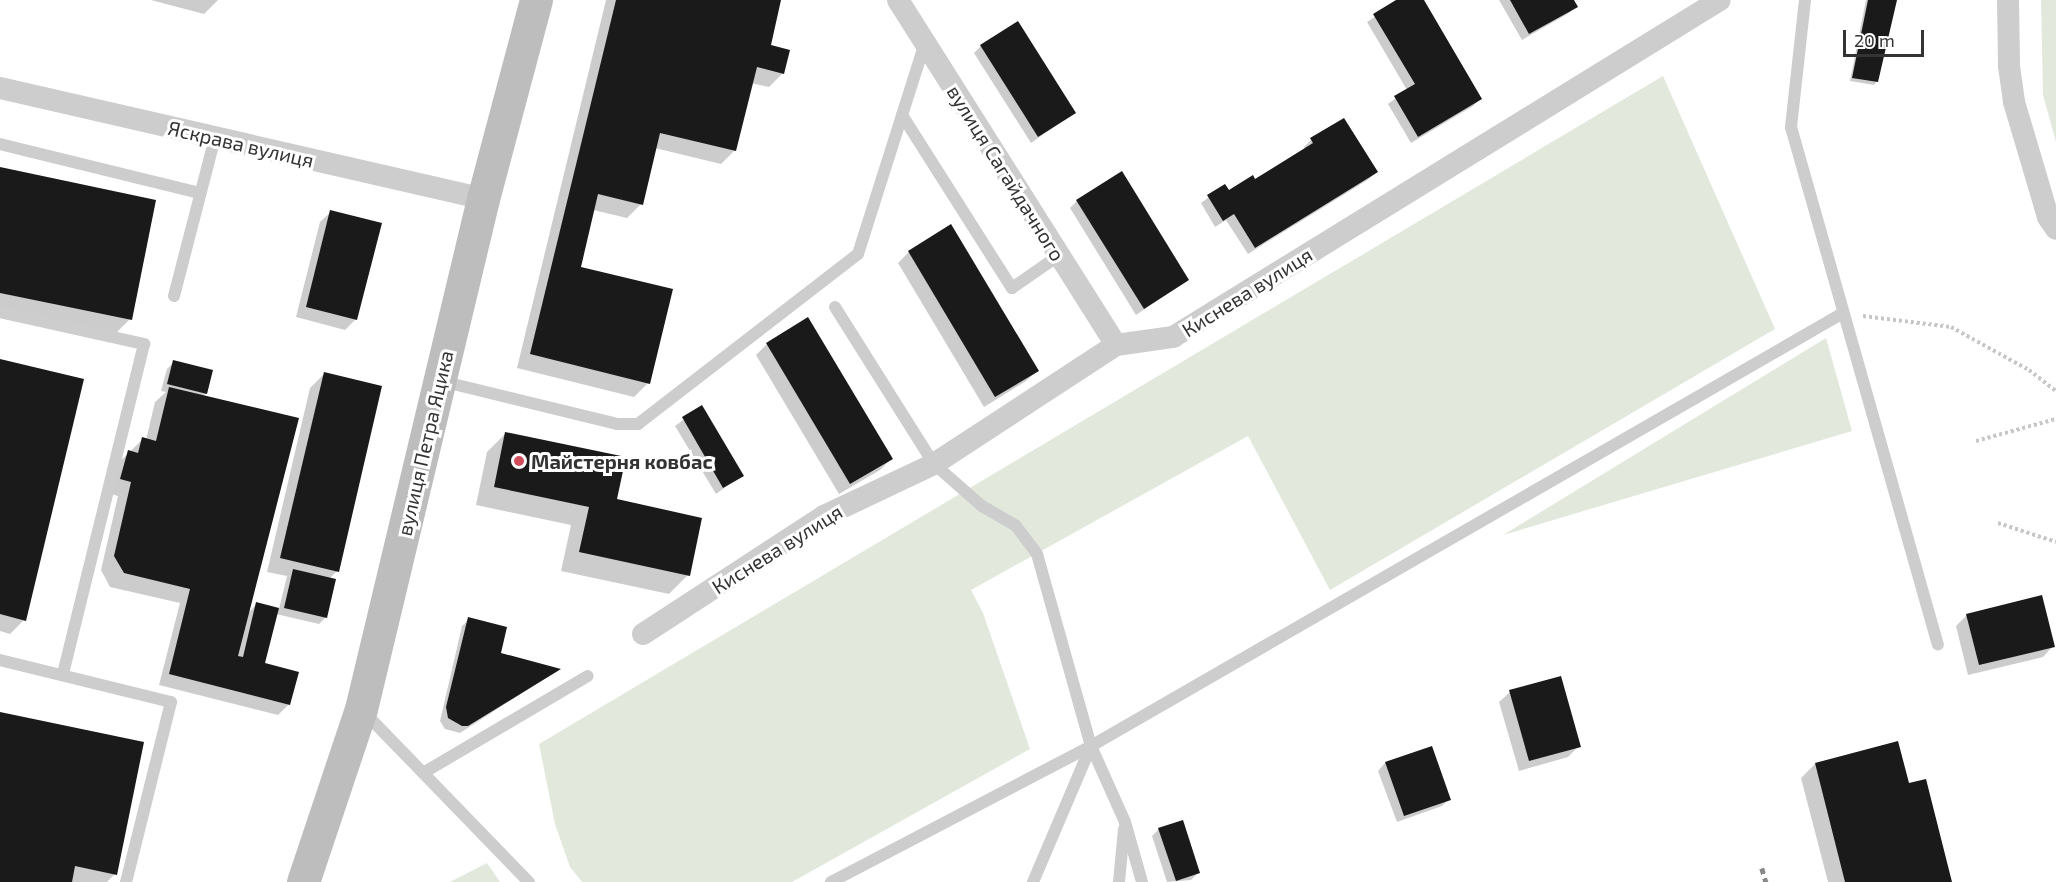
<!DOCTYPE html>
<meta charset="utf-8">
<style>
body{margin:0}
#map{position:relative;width:2056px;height:882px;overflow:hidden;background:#fff;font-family:"Exo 2",sans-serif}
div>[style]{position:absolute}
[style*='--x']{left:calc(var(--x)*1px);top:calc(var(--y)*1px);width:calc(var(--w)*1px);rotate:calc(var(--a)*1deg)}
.green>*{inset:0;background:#e3e8dd}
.shadow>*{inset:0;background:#0003}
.building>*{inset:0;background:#1a1a1a}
.path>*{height:4px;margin-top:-2px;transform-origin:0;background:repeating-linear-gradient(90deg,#c7c7c7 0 3px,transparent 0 6px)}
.lane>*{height:12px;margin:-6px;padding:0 6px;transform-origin:6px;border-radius:6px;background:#cdcdcd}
.street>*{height:22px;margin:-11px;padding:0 11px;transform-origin:11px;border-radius:11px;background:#cdcdcd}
.secondary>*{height:33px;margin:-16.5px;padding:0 16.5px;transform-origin:16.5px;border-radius:16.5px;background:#bdbdbd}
.rail>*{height:4.5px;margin-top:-2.25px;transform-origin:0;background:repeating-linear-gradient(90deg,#888 0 6px,transparent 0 10.5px)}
.dots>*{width:16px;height:16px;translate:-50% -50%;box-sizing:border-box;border:3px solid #fff;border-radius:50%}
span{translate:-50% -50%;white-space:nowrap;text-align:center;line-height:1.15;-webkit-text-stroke:6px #fff;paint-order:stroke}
.street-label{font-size:20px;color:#333}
.poi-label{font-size:20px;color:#333;font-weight:700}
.left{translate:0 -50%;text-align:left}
.scale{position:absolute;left:1843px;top:30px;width:81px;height:27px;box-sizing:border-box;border:3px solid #333;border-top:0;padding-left:8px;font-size:18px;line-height:21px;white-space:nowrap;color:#333;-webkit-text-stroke:4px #fff;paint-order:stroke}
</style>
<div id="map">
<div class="green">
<div style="clip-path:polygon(2041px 0,2056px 0,2056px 142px,2043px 95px)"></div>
<div style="clip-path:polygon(1663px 76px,1775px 329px,1330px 590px,1248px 436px,971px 590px,983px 613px,1030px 749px,792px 882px,582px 882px,570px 867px,555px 824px,539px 744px)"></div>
<div style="clip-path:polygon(1826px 338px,1852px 431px,1503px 535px)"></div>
<div style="clip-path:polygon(487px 863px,500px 882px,450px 882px)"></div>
</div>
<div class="shadow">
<div style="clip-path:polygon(151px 0,218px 0,204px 14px)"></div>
<div style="clip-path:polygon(606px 0,780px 0,769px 46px,783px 73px,769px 87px,751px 83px,735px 150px,721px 164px,655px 148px,641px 204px,627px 218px,593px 210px,579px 268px,648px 383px,634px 397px,517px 368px)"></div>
<div style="clip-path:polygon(1399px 0,1422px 0,1480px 99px,1473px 106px,1411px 143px,1388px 104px,1407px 90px,1367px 22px)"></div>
<div style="clip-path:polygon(1499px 0,1572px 0,1576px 6px,1569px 13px,1522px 40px)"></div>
<div style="clip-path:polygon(1866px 0,1895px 0,1877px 81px,1874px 85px,1850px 81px)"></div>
<div style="clip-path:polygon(981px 46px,1074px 113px,1031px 143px,974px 53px)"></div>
<div style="clip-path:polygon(1311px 140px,1376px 172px,1369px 179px,1248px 254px,1226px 220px,1215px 227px,1201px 203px,1224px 186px,1228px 192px,1255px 181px,1306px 150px,1304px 147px)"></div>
<div style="clip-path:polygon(0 169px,130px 319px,116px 333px,0 309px)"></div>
<div style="clip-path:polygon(1077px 201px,1187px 280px,1136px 315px,1070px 208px)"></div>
<div style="clip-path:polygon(331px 212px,356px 319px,345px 330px,296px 317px,320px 222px)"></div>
<div style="clip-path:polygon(909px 252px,1037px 371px,1026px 381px,984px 407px,898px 263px)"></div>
<div style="clip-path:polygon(767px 344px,891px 459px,880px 470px,839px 494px,756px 355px)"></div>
<div style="clip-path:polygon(0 361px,24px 620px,10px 634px,0 631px)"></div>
<div style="clip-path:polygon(174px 362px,206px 393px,203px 396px,248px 613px,257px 604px,279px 609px,287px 576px,267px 572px,310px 388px,324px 374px,337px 571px,329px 579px,326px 617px,319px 624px,276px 614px,262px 664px,289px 704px,278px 715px,159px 685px,180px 603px,110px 587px,101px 570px,118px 496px,107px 493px,115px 466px,143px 439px,146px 440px,155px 402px,166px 392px,161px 391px,167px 369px)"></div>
<div style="clip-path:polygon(701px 407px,742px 475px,716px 494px,675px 426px)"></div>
<div style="clip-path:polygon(506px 433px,615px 501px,688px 575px,669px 594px,561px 571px,571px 525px,476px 505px,487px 452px)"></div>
<div style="clip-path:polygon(1967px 615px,2053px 646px,2043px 657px,1968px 675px,1956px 626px)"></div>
<div style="clip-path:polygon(469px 619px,499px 654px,558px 670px,460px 733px,445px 729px,440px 721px,462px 626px)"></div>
<div style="clip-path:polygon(1510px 692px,1579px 746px,1568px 757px,1519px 771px,1499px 702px)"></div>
<div style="clip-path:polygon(0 714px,115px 874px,107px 882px,0 882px)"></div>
<div style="clip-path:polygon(1431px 748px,1449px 799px,1442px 806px,1397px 822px,1378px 771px,1385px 763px)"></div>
<div style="clip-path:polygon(1815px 764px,1908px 785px,1951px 882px,1828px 882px,1801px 778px)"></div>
<div style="clip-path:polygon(1159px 829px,1198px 873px,1191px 880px,1167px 882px,1152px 836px)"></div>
</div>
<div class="building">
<div style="clip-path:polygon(616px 0,781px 0,771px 45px,790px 50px,784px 74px,757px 67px,736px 151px,660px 133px,643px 205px,598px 194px,581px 267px,673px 289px,650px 384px,530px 354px)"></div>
<div style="clip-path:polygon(1396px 0,1424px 0,1482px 99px,1418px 137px,1394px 96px,1415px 84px,1373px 14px)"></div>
<div style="clip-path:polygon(1510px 0,1574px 0,1578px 7px,1529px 34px)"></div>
<div style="clip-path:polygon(1868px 0,1897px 0,1878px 82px,1852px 78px)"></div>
<div style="clip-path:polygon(1018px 21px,1076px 113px,1038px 137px,980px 45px)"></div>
<div style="clip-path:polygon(1344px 118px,1378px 172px,1255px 248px,1234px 214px,1223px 221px,1207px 195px,1225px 184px,1229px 190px,1253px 175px,1255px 179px,1313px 143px,1310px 138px)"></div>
<div style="clip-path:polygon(0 167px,156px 200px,132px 320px,0 293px)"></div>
<div style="clip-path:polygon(1122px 171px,1189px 280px,1144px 309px,1076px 200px)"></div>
<div style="clip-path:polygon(330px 210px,382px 223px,357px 320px,306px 307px)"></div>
<div style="clip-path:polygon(951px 224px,1039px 371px,995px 397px,908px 251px)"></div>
<div style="clip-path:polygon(808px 317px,893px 459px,850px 484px,766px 343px)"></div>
<div style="clip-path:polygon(0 359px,84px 379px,26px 621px,0 614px)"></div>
<div style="clip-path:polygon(173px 360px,213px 370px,207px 394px,167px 384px)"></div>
<div style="clip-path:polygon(324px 372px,382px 386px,339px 572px,280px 558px)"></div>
<div style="clip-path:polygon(169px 387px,299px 418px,238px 656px,243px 657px,256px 602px,279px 608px,265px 663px,299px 672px,290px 705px,169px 674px,190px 589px,124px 573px,114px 556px,131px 482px,120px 479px,128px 450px,138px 453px,142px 437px,156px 441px)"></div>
<div style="clip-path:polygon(702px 405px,744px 476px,723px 488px,682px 417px)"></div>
<div style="clip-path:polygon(505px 432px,626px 457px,617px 499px,702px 518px,690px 576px,579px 552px,589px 507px,494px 487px)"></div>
<div style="clip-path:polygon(293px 569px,336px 579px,327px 618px,284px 608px)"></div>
<div style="clip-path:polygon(2042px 595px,2055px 647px,1979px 665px,1966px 614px)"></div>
<div style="clip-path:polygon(468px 617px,507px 627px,501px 653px,561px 669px,468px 726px,462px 726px,448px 718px,446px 707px)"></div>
<div style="clip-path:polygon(1561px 676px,1581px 747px,1529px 761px,1509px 690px)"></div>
<div style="clip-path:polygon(0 712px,144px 742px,117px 875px,75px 866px,72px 882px,0 882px)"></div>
<div style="clip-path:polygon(1898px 741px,1909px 783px,1926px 779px,1952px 882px,1845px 882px,1815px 763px)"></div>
<div style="clip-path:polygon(1432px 746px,1451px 800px,1404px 816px,1385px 762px)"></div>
<div style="clip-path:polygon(1183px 820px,1200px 873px,1176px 881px,1158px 828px)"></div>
</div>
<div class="path">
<div style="--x:1863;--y:316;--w:89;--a:7.1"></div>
<div style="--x:1951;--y:327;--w:89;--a:28.9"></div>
<div style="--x:2029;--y:370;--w:34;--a:38"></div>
<div style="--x:1976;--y:441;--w:83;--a:-15.4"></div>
<div style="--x:1998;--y:523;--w:61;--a:18.1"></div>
</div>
<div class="lane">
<div style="--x:1805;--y:0;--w:128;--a:96.3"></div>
<div style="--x:1791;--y:127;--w:538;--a:74.16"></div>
<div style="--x:902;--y:115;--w:205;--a:57.6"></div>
<div style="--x:1012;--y:288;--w:56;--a:-34.8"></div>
<div style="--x:0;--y:144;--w:205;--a:13.8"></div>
<div style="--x:174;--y:296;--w:163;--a:-75.5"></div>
<div style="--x:835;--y:307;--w:186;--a:57.8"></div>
<div style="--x:934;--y:464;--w:64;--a:41.2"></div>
<div style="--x:982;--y:506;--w:39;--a:30"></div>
<div style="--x:1016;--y:526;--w:35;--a:53"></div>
<div style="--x:1037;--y:554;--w:199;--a:74.3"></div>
<div style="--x:1091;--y:746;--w:83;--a:65.9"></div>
<div style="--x:1125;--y:822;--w:62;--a:74.2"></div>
<div style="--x:0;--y:312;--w:148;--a:12.5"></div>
<div style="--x:144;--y:344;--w:341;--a:103.8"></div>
<div style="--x:441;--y:381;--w:181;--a:13.7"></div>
<div style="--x:617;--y:424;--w:21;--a:0"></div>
<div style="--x:638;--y:424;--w:278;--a:-37.7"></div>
<div style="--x:858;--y:254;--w:221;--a:-72.4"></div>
<div style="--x:0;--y:660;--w:176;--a:13.8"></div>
<div style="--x:171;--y:702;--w:186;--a:104"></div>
<div style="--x:364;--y:712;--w:237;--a:45.9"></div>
<div style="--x:423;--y:773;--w:191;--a:-30.5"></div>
<div style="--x:831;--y:882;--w:293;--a:-27.6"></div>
<div style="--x:1091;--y:746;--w:868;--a:-29.93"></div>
<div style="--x:1033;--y:882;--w:148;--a:-66.9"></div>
<div style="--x:1119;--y:882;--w:53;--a:-84.6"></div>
</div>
<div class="street">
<div style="--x:898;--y:0;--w:408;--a:57.7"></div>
<div style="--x:2008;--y:0;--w:66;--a:89.1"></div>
<div style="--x:2009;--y:66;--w:36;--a:82"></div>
<div style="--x:2014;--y:102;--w:120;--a:73.5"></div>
<div style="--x:2048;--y:217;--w:14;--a:56"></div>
<div style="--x:0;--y:88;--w:496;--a:12.9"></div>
<div style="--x:643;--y:634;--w:216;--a:-33.1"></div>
<div style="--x:824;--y:516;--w:122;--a:-25.3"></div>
<div style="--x:934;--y:464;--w:217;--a:-33.2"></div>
<div style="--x:1116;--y:345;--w:58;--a:-8"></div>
<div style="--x:1173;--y:337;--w:642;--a:-31.64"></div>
</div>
<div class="secondary">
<div style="--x:303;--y:882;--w:182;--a:-71.5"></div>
<div style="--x:361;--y:709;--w:524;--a:-76.55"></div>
<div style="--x:483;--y:199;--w:206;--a:-75.1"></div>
</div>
<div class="rail">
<div style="--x:1762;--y:868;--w:15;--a:74"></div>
</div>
<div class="dots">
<div style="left:519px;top:461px;background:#d14d5b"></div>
</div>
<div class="street-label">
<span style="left:241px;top:144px;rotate:13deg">Яскрава вулиця</span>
<span style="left:1006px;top:173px;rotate:58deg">вулиця Сагайдачного</span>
<span style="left:1247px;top:292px;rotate:-32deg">Киснева вулиця</span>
<span style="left:425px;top:443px;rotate:-77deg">вулиця Петра Яцика</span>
<span style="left:777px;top:549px;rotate:-32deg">Киснева вулиця</span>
</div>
<div class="poi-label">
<span class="left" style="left:531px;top:461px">Майстерня ковбас</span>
</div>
<div class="scale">20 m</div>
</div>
